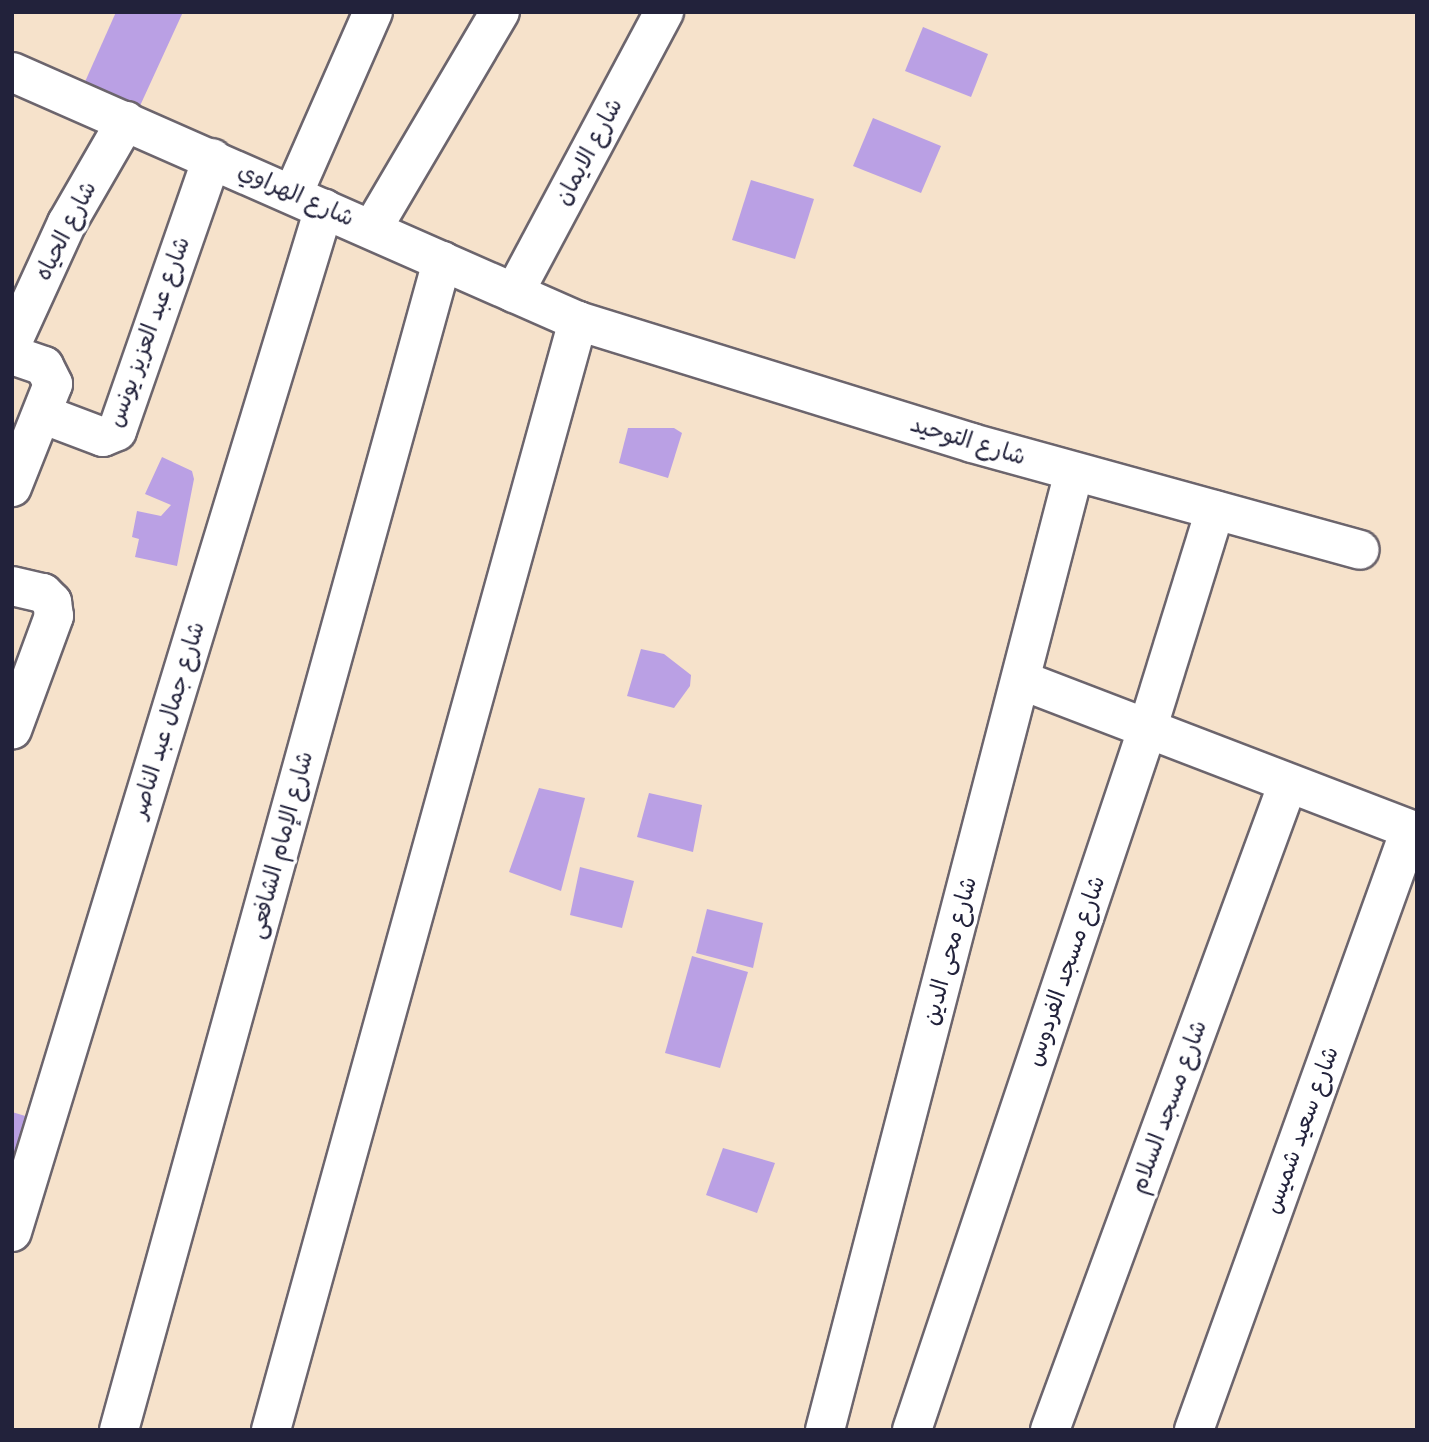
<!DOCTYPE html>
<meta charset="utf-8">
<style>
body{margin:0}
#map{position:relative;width:1429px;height:1442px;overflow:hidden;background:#f6e2cb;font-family:Sriracha,"Playpen Sans Arabic",sans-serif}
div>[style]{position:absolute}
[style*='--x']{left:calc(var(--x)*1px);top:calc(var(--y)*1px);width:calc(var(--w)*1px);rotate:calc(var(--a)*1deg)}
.building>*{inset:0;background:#baa0e4}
.roads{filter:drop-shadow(2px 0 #6c656d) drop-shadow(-2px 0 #6c656d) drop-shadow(0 2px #6c656d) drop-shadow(0 -2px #6c656d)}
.minor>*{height:38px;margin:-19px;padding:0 19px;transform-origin:19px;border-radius:19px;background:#fff}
span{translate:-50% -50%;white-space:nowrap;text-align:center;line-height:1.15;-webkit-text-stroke:7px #fff;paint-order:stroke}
.street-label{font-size:23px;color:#22223b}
.frame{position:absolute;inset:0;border:14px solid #22223b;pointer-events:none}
</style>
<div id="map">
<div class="building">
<div style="clip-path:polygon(116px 12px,183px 12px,139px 108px,84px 84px)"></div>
<div style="clip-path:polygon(923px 27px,988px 54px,971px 97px,905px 71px)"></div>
<div style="clip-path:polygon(873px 118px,941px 146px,921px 193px,853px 166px)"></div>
<div style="clip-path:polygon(751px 180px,814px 199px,795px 259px,732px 240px)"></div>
<div style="clip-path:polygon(628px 428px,674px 428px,682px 433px,668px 478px,619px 463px)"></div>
<div style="clip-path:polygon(162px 457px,192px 471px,194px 479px,177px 566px,135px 557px,139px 539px,132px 537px,137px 511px,161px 516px,171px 505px,145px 494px)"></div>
<div style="clip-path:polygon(641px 649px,664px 654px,691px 675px,690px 686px,674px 708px,627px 696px)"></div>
<div style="clip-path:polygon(539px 788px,585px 798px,561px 891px,509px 872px)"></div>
<div style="clip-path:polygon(649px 793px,702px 805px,693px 852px,637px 837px)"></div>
<div style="clip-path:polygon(580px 867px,634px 881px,622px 928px,570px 915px)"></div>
<div style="clip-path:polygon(707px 909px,763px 923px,753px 968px,696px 953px)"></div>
<div style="clip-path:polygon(692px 956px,748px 972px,720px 1068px,665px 1053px)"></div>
<div style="clip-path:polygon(12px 1112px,32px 1118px,12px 1174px)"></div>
<div style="clip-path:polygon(723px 1148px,775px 1163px,757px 1213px,706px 1195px)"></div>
</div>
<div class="roads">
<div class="minor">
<div style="--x:12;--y:72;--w:618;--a:23.75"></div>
<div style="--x:578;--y:321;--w:412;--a:17.2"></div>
<div style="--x:972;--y:443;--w:402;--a:15.4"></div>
<div style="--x:293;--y:194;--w:199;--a:-66.3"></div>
<div style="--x:372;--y:229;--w:252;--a:-59.5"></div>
<div style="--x:514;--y:293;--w:319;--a:-61.9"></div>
<div style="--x:12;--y:343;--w:132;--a:-65.4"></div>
<div style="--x:67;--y:223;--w:118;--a:-60"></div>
<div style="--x:12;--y:355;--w:34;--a:19"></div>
<div style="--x:44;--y:366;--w:20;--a:63"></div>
<div style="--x:53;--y:384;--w:111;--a:111.7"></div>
<div style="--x:42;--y:414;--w:65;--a:20.7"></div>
<div style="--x:103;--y:437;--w:15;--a:-23"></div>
<div style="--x:117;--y:431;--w:289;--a:-70.8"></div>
<div style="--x:12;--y:586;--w:32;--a:13"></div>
<div style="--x:43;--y:593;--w:13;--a:45"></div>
<div style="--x:52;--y:602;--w:14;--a:82"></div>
<div style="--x:54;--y:616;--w:121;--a:110.2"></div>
<div style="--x:1021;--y:680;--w:424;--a:21"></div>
<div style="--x:12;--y:1232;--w:1070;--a:-73.05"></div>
<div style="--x:119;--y:1430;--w:1213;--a:-74.55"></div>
<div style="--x:271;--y:1430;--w:1151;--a:-74.53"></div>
<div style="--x:825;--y:1430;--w:990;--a:-75.43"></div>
<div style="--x:912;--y:1430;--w:738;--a:-71.44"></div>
<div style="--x:1147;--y:730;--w:230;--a:-72.8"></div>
<div style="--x:1050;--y:1430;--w:689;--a:-69.8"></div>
<div style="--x:1194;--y:1430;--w:638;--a:-70.2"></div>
</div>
</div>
<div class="street-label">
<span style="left:589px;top:152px;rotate:-62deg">شارع الايمان</span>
<span style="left:296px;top:195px;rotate:24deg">شارع الهراوي</span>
<span style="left:66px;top:231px;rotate:-63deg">شارع الحياه</span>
<span style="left:149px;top:332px;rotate:-70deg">شارع عبد العزيز يونس</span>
<span style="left:968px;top:441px;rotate:17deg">شارع التوحيد</span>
<span style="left:168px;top:720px;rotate:-73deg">شارع جمال عبد الناصر</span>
<span style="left:281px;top:845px;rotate:-75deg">شارع الإمام الشافعى</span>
<span style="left:950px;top:951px;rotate:-75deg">شارع محى الدين</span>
<span style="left:1066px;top:971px;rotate:-71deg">شارع مسجد الفردوس</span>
<span style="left:1169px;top:1107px;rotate:-70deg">شارع مسجد السلام</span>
<span style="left:1302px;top:1130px;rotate:-70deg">شارع سعيد شميس</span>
</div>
<div class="frame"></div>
</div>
